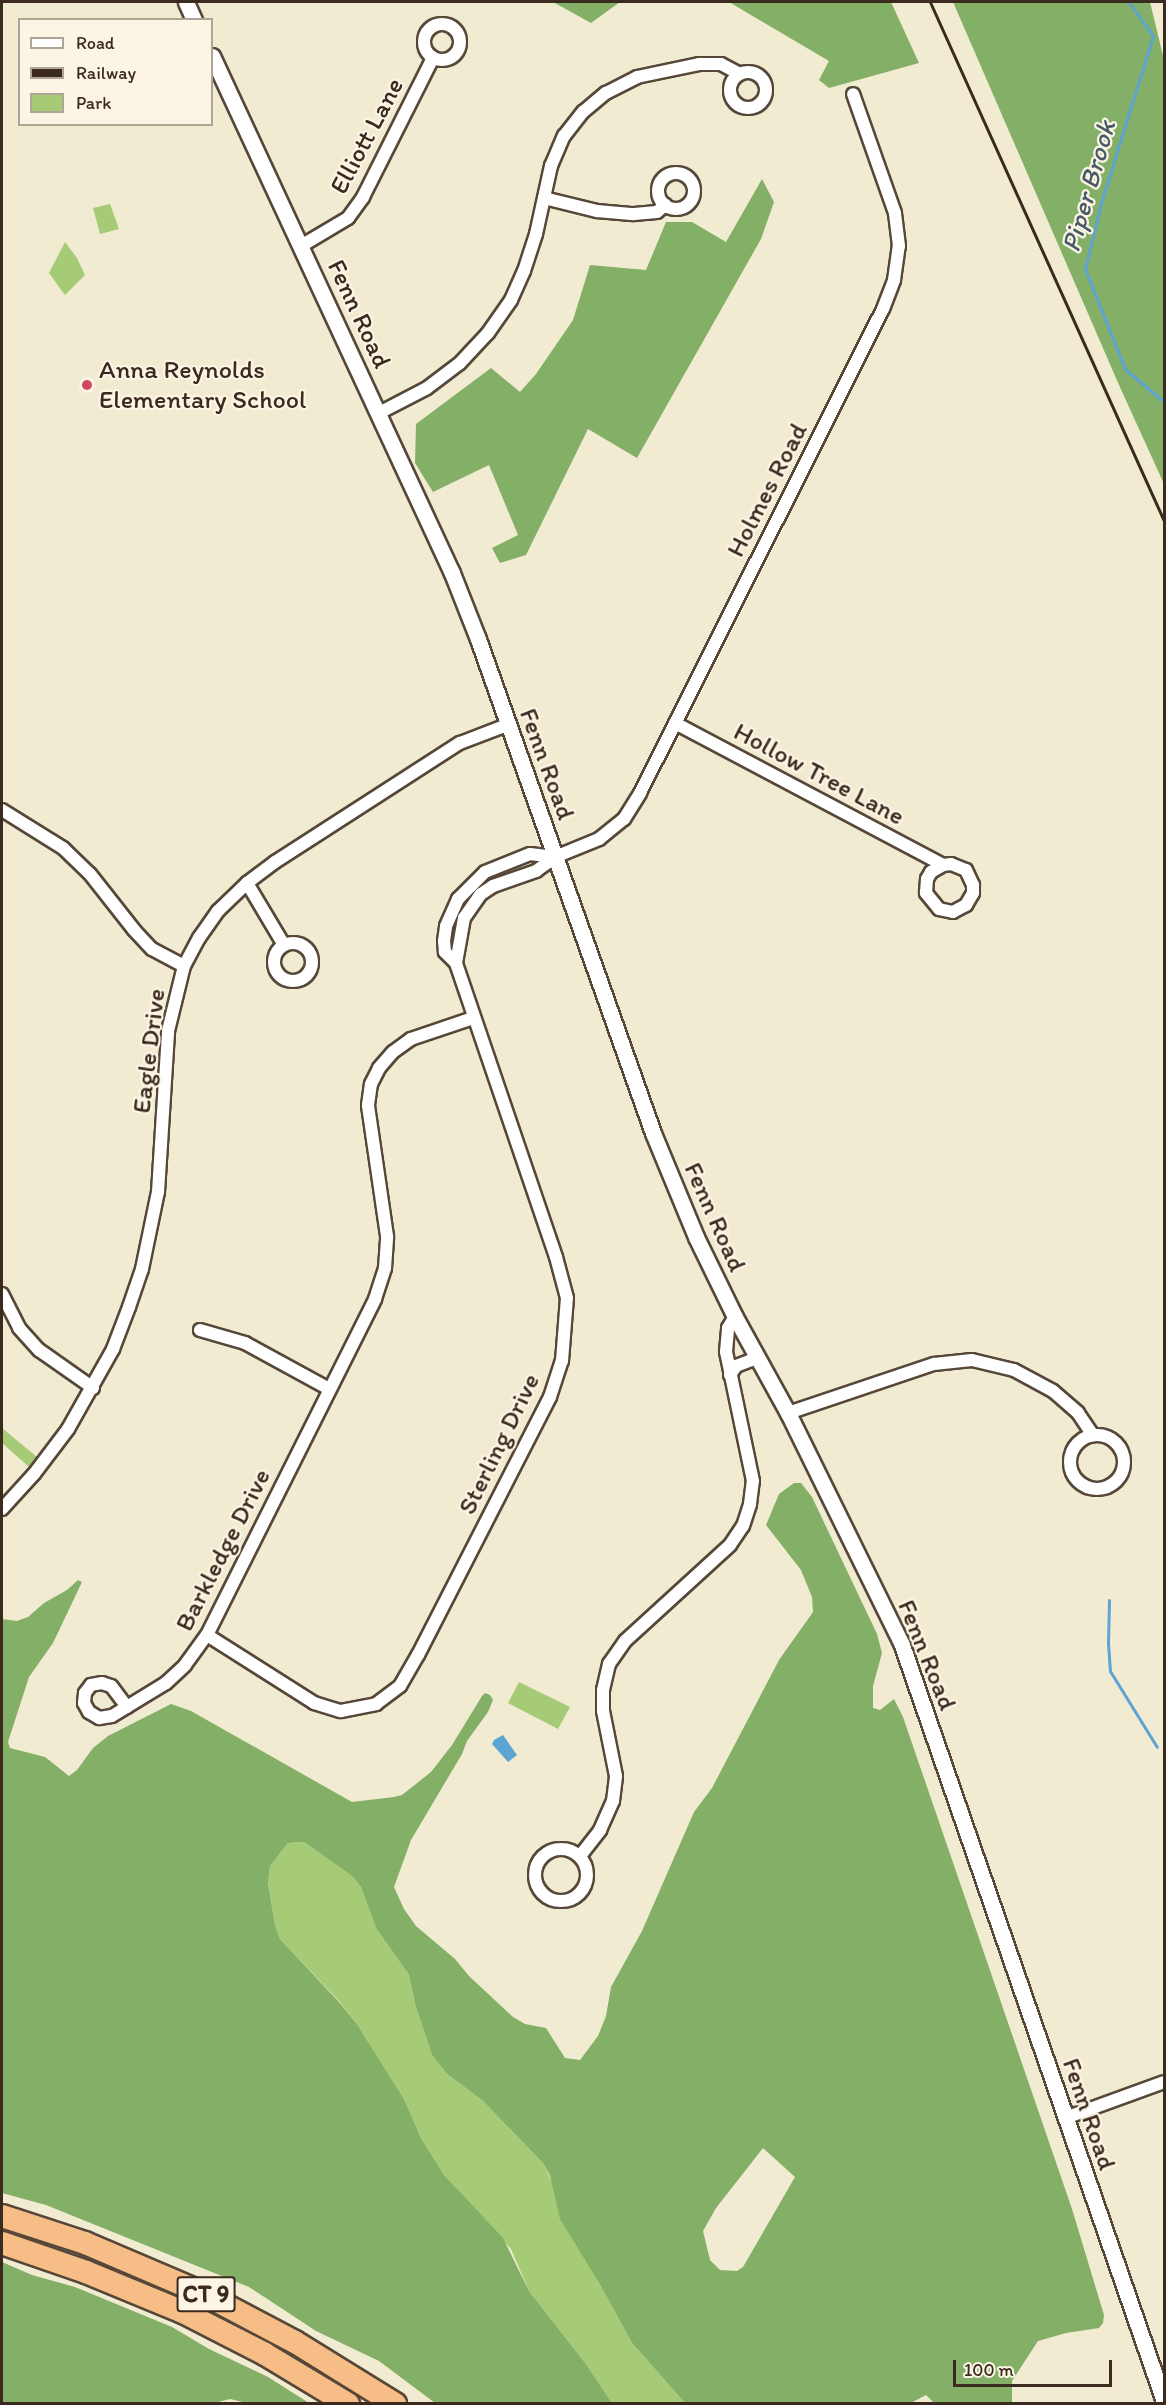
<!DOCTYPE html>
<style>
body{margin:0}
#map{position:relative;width:1166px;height:2405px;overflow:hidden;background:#f1ebd1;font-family:Itim,sans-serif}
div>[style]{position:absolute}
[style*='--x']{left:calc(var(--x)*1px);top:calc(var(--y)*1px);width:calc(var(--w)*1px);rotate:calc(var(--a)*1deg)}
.green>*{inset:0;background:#a6cb76}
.forest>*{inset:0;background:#84af67}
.water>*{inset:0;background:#5ca4d2}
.stream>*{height:3px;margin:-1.5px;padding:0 1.5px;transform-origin:1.5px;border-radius:1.5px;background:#5ca4d2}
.roads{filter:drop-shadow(2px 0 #564739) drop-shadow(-2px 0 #564739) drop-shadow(0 2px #564739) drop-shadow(0 -2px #564739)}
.minor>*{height:12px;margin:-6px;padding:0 6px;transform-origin:6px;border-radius:6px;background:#fff}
.minor>.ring{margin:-6px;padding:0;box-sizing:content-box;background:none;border:12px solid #fff;border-radius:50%}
.tertiary>*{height:15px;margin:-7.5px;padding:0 7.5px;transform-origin:7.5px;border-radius:7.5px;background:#fff}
.motorway>*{height:22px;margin:-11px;padding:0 11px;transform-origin:11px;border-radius:11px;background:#f6be86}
.rail>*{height:3px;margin:-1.5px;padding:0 1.5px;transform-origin:1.5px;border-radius:1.5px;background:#3b2a1e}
.dots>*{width:16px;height:16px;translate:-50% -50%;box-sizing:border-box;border:3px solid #fcf5e5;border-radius:50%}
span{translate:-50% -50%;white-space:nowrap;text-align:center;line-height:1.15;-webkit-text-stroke:4.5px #fcf5e5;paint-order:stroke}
.shield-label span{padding:2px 4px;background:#fcf5e5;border:2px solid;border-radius:4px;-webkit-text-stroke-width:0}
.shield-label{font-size:24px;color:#3b2a1e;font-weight:700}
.street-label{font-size:26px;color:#3b2a1e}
.poi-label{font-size:26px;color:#3b2a1e}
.left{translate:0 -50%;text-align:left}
.water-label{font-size:27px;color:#485b66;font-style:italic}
.frame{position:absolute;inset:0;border:3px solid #3b2a1e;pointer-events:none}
.legend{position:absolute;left:18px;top:18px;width:195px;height:108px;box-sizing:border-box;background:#fcf5e5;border:2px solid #afa495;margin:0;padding:8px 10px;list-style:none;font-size:18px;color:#3b2a1e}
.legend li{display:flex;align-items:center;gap:12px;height:30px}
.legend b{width:30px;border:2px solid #afa495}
.scale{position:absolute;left:953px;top:2360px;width:159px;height:27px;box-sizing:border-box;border:3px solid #3b2a1e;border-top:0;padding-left:8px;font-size:18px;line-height:21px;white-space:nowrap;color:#3b2a1e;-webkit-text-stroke:4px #fcf5e5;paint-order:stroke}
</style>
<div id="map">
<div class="green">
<div style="clip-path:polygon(110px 204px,119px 229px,100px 234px,93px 208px)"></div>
<div style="clip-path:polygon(65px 242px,77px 258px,85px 275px,65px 295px,49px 273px)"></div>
<div style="clip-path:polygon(2px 1428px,37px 1457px,29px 1467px,2px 1443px)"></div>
<div style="clip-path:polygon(519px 1682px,570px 1707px,558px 1729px,508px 1703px)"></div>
<div style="clip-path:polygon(304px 1842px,352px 1876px,361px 1887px,376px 1928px,409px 1975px,415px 2004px,432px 2055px,447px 2074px,482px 2100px,543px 2163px,598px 2281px,632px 2343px,685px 2403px,612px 2403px,586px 2364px,529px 2291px,511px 2249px,444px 2175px,421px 2138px,404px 2099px,357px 2024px,339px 2001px,280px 1939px,275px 1925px,268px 1881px,270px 1866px,288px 1843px)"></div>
</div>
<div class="forest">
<div style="clip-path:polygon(553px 2px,620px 2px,591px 23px)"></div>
<div style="clip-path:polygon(729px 2px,891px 2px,919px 63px,829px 88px,819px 80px,829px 61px)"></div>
<div style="clip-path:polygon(953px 2px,1150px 2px,1164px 60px,1164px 484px,1119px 385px)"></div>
<div style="clip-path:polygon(762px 179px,774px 202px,761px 239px,637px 458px,588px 429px,526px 555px,500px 563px,492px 548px,518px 535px,489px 465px,433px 492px,415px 463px,416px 424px,491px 368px,520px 392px,536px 374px,573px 320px,590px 265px,646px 270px,666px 222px,692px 222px,726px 242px)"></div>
<div style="clip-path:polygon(evenodd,794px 1483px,801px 1483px,812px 1497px,877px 1634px,882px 1653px,873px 1686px,873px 1708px,880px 1710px,894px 1699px,903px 1717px,1072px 2209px,1104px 2315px,1103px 2323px,1099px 2328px,1066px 2333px,1038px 2341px,1012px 2381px,1012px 2403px,934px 2403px,926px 2395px,909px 2404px,685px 2403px,632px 2343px,598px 2281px,560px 2219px,550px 2176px,543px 2163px,482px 2100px,447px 2074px,432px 2055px,415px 2004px,409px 1975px,376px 1928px,361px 1887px,352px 1876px,304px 1842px,288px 1843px,270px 1866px,268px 1882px,275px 1925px,280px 1939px,339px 2002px,357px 2024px,404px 2099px,421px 2138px,444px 2175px,503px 2238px,529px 2291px,586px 2364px,612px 2403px,435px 2403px,379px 2361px,316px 2331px,249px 2287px,46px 2205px,2px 2193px,2px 1619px,17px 1621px,28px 1617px,44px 1603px,67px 1590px,78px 1580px,82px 1582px,53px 1643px,29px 1677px,8px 1742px,10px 1748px,45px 1757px,69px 1776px,77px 1770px,93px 1748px,108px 1736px,171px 1704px,191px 1711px,352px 1802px,394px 1797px,402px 1795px,431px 1772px,452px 1745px,482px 1696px,485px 1693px,490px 1695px,493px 1700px,488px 1712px,467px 1741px,462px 1754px,411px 1840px,394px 1887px,404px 1909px,416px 1926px,455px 1959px,469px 1976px,513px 2017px,525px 2024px,546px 2028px,565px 2058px,580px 2060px,598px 2036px,606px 2016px,611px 1987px,642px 1931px,694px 1812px,712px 1788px,779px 1660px,813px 1612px,812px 1597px,801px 1570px,766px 1525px,779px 1494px,794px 1483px,763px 2148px,795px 2177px,743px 2267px,737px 2271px,720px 2270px,710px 2260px,703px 2231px,716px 2208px,763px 2148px)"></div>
<div style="clip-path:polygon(2px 2262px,32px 2275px,75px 2287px,172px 2327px,209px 2349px,268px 2377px,309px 2403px,247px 2403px,230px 2399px,210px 2404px,2px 2403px)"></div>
</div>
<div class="water">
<div style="clip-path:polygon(503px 1735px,517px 1755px,508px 1762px,492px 1744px,494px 1740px)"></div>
</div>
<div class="stream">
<div style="--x:1129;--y:2;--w:42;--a:54.8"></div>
<div style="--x:1153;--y:36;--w:175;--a:107.3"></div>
<div style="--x:1101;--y:203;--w:68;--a:103.6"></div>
<div style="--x:1085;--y:269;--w:108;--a:68.2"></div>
<div style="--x:1125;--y:369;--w:51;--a:40.2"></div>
<div style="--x:1109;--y:1600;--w:43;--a:91.3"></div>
<div style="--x:1108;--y:1643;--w:28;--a:86"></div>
<div style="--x:1110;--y:1671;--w:89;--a:58.3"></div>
</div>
<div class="roads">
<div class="minor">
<div class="ring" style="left:424px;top:24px;width:24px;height:24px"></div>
<div class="ring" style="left:730px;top:72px;width:24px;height:24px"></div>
<div class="ring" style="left:658px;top:173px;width:24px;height:24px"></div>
<div style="--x:544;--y:198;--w:55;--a:13.8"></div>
<div style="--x:597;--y:211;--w:37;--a:5"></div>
<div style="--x:634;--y:214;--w:23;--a:-5"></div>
<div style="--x:657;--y:212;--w:11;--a:-41"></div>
<div style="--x:301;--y:246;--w:55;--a:-30.8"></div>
<div style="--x:348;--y:218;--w:26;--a:-54"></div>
<div style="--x:363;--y:197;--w:156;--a:-63.3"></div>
<div style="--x:379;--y:413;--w:54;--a:-27.5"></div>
<div style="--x:427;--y:388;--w:41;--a:-37.1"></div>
<div style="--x:460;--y:363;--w:41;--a:-47"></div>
<div style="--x:488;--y:333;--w:40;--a:-55.1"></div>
<div style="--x:511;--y:300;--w:32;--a:-66"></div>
<div style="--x:524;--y:271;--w:39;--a:-72"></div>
<div style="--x:536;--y:234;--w:70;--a:-77.6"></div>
<div style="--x:551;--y:166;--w:33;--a:-67"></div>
<div style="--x:564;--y:136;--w:31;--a:-52"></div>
<div style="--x:583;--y:112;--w:30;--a:-40"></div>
<div style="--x:606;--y:93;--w:35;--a:-27"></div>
<div style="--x:637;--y:77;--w:63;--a:-11.8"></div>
<div style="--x:699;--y:64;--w:22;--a:0"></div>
<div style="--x:721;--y:64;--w:21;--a:28"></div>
<div style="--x:675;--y:723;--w:303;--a:27.9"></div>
<div style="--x:943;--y:865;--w:8;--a:-7"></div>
<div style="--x:951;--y:864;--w:16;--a:22"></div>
<div style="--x:966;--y:870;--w:17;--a:65"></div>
<div style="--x:973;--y:885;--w:8;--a:90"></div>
<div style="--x:973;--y:893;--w:14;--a:120"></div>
<div style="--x:966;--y:905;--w:15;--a:152"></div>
<div style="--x:953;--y:912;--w:14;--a:-168"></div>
<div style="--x:939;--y:909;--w:21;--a:-129"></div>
<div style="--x:926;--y:893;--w:14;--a:-86"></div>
<div style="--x:927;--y:879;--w:8;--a:-60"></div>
<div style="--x:931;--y:872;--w:14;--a:-30"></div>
<div style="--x:2;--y:810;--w:72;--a:31.9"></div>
<div style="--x:63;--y:848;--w:37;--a:44"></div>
<div style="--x:90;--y:874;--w:71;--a:51.8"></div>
<div style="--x:134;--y:930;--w:26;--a:47"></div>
<div style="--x:152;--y:949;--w:36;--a:28"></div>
<div style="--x:247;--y:883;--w:72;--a:59.2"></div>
<div class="ring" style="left:274px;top:943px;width:26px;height:26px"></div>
<div style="--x:456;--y:963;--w:46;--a:-79.9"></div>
<div style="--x:464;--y:918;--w:29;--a:-55"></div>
<div style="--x:481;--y:894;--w:14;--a:-34"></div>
<div style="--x:493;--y:886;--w:46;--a:-19.2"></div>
<div style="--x:536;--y:871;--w:24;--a:-36"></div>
<div style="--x:555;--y:857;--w:48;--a:-22.2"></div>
<div style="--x:599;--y:839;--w:32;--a:-39"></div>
<div style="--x:624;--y:819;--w:31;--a:-58"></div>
<div style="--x:640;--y:793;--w:542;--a:-63.34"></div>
<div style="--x:883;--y:309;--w:31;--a:-69"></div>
<div style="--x:894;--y:280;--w:34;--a:-82"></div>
<div style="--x:899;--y:246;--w:33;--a:-97"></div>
<div style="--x:895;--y:213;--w:126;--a:-109.4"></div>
<div style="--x:2;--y:1294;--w:38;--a:63"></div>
<div style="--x:19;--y:1328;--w:30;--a:48"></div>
<div style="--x:39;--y:1350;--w:66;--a:35.1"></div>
<div style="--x:200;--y:1330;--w:47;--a:16.1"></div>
<div style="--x:245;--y:1343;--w:96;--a:28.7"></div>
<div style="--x:730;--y:1375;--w:11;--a:-56"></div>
<div style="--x:736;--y:1366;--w:22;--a:-21"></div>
<div style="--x:788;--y:1413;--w:154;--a:-18.6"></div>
<div style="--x:934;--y:1364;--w:38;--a:-6"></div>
<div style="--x:972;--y:1360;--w:43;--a:13.4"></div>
<div style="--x:1014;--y:1370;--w:44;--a:28.3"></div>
<div style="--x:1053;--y:1391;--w:33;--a:41"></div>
<div style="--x:1078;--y:1413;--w:27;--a:56"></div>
<div class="ring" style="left:1070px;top:1435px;width:42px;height:42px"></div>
<div style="--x:2;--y:1509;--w:47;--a:-47.6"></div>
<div style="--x:34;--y:1474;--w:56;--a:-52.9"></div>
<div style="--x:68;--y:1429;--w:92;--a:-60.6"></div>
<div style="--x:113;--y:1349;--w:45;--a:-69.1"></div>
<div style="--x:129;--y:1307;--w:40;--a:-71.1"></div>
<div style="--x:142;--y:1269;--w:79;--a:-78.3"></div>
<div style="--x:158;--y:1192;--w:161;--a:-86.4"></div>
<div style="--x:168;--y:1031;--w:67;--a:-76.2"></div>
<div style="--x:184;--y:966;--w:32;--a:-62"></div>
<div style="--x:199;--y:938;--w:33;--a:-55"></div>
<div style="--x:218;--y:911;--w:40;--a:-44"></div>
<div style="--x:247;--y:883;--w:35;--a:-37"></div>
<div style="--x:275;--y:862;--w:220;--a:-32.8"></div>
<div style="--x:460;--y:743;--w:50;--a:-21"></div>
<div style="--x:207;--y:1635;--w:127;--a:32.4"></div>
<div style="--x:314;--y:1703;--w:28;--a:17"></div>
<div style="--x:341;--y:1711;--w:36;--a:-11"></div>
<div style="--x:376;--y:1704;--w:30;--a:-37"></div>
<div style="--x:400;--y:1686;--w:36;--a:-60"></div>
<div style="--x:418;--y:1655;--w:290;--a:-62.9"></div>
<div style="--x:550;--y:1397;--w:38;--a:-72"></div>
<div style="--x:562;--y:1361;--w:63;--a:-85.5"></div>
<div style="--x:567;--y:1298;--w:42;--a:-105"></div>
<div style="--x:556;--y:1257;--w:311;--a:-108.8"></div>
<div style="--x:456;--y:963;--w:16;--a:-135"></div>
<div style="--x:445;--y:952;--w:11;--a:-95"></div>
<div style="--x:444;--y:941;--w:15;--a:-82"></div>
<div style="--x:446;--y:926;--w:30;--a:-66"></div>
<div style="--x:458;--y:899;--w:38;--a:-45"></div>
<div style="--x:485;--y:872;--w:48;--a:-21.8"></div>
<div style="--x:530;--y:854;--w:25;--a:7"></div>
<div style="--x:127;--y:1707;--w:26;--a:-127"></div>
<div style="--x:111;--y:1686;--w:9;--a:-162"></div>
<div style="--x:102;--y:1683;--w:11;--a:170"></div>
<div style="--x:91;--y:1685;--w:10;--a:127"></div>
<div style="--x:85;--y:1693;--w:10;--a:96"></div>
<div style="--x:84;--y:1703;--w:10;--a:61"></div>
<div style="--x:89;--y:1712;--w:12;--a:31"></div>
<div style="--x:99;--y:1718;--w:13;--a:-9"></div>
<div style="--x:112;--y:1716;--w:63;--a:-31.4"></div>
<div style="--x:166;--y:1683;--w:26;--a:-43"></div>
<div style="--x:185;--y:1665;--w:37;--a:-54"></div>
<div style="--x:207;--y:1635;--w:376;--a:-63.4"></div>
<div style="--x:375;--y:1299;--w:33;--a:-72"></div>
<div style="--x:385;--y:1268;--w:32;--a:-86"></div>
<div style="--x:387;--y:1236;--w:132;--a:-98.3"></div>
<div style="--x:368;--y:1105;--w:21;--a:-82"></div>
<div style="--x:371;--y:1084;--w:18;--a:-63"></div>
<div style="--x:379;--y:1068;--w:21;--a:-49"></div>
<div style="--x:393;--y:1052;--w:22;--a:-36"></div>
<div style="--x:411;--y:1039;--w:65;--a:-18.7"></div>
<div class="ring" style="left:535px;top:1849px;width:40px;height:40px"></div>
<div style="--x:580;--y:1856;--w:33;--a:-52"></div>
<div style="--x:600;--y:1830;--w:32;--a:-66"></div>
<div style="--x:613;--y:1801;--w:25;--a:-83"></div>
<div style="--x:616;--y:1776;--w:66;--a:-101.3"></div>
<div style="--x:603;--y:1711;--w:21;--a:-90"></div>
<div style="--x:603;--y:1690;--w:27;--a:-77"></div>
<div style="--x:609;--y:1664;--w:28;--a:-55"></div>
<div style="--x:625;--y:1641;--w:142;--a:-42.4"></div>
<div style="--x:730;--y:1545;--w:23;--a:-56"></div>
<div style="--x:743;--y:1526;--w:23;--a:-72"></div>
<div style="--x:750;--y:1504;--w:23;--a:-83"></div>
<div style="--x:753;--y:1481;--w:132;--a:-101.8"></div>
<div style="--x:726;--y:1352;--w:24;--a:-85"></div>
<div style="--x:728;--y:1328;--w:13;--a:-58"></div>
<div style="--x:1065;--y:2118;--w:105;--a:-20"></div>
</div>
<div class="tertiary">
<div style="--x:186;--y:2;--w:20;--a:66"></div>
<div style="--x:212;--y:56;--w:570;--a:65.1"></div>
<div style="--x:452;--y:573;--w:71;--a:68.5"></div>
<div style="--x:478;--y:639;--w:524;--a:70.49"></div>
<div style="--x:653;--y:1133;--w:113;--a:67.5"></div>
<div style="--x:696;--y:1237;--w:89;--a:64"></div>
<div style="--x:735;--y:1317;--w:110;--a:61.1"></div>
<div style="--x:788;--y:1413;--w:258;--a:63.8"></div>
<div style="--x:902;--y:1645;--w:800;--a:70.89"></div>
</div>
<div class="motorway">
<div style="--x:2;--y:2216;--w:87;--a:18"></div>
<div style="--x:85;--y:2243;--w:127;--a:23.1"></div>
<div style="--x:202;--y:2293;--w:105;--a:27.8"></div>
<div style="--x:295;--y:2342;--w:118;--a:31.8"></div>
<div style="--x:2;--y:2243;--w:89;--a:19"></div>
<div style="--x:86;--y:2272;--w:105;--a:22.4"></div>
<div style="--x:183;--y:2312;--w:92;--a:27.1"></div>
<div style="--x:265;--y:2354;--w:97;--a:31.1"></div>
</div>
</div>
<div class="rail">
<div style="--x:930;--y:2;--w:569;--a:65.73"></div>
</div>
<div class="dots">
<div style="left:87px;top:385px;background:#d1495b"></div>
</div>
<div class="shield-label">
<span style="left:206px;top:2294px">CT 9</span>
</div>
<div class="street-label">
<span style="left:367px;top:136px;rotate:-62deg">Elliott Lane</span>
<span style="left:359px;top:314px;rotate:65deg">Fenn Road</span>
<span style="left:767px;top:490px;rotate:-63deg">Holmes Road</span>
<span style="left:547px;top:764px;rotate:70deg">Fenn Road</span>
<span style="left:819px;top:774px;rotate:28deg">Hollow Tree Lane</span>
<span style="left:149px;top:1051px;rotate:-83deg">Eagle Drive</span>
<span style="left:715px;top:1217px;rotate:66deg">Fenn Road</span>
<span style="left:499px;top:1444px;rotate:-64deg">Sterling Drive</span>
<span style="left:223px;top:1550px;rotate:-63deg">Barkledge Drive</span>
<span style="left:927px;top:1655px;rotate:68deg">Fenn Road</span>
<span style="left:1089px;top:2114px;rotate:71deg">Fenn Road</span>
</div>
<div class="poi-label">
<span class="left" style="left:99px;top:385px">Anna Reynolds<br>Elementary School</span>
</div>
<div class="water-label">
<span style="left:1088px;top:186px;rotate:-74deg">Piper Brook</span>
</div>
<div class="frame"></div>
<ul class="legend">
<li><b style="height:8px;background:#fff"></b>Road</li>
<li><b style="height:8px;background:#3b2a1e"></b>Railway</li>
<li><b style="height:16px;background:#a6cb76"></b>Park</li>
</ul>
<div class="scale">100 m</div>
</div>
